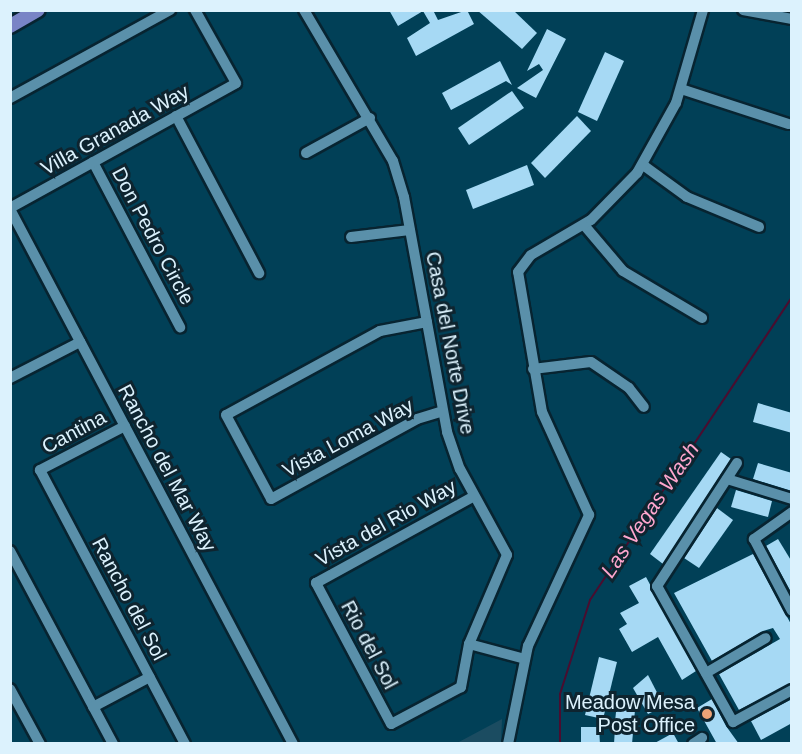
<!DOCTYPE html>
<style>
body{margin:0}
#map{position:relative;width:802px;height:754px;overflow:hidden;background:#014057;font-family:Helvetica,sans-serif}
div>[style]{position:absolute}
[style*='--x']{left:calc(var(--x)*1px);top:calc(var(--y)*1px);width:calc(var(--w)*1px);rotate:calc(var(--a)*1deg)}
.built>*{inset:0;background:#1b4c61}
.stream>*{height:2px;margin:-1px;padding:0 1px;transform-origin:1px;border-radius:1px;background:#4a0d2f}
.building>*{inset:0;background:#a6d9f4}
.roads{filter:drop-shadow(2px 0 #072431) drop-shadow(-2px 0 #072431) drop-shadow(0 2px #072431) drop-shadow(0 -2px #072431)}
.minor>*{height:10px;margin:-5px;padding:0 5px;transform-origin:5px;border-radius:5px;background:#5a90aa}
.major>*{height:14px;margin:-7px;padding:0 7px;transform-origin:7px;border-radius:7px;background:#7984c6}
.dots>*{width:16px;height:16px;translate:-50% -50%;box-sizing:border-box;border:3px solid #0e242f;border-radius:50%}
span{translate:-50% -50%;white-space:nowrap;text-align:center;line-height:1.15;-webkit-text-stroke:6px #0e242f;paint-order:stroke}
.street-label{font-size:20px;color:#dcf2fd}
.poi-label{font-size:20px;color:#dcf2fd}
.right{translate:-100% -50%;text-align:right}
.water-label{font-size:21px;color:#fea6ce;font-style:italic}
.frame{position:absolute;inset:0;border:12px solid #dcf2fd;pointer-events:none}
</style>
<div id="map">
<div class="built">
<div style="clip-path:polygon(502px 719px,501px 743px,457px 743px)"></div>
</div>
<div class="stream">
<div style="--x:560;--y:744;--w:50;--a:-90"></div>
<div style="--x:560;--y:694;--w:99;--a:-72.3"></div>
<div style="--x:590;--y:600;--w:364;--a:-56.3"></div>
</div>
<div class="building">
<div style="clip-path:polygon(389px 10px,433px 10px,438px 20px,467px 10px,474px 24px,416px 56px,407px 38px,430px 23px,423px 11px,398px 26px)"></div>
<div style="clip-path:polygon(477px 10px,513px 10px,537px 33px,522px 49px)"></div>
<div style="clip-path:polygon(547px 29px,566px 39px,536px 98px,517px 88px,543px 70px,539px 64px,527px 71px)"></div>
<div style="clip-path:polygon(605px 52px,624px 61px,597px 121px,578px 112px)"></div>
<div style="clip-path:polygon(500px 61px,512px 85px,506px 81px,451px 110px,442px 93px)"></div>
<div style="clip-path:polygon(512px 91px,524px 108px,469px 145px,458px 128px)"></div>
<div style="clip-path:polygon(577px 116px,591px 131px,545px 178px,531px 163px)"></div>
<div style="clip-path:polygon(527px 165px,534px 185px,473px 209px,466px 190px)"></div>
<div style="clip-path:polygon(758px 403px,792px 413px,792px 433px,753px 422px)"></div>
<div style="clip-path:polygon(721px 452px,731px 459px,663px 564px,650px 554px)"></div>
<div style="clip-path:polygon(758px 463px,792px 473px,792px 491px,753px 479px)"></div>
<div style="clip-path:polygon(736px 490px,772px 501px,768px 517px,731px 507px)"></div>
<div style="clip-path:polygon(717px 508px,733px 520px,699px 568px,684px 558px)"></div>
<div style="clip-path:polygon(778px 539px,792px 562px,792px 594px,766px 546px)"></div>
<div style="clip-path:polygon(753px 554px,792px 626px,792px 683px,739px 710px,719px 674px,780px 639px,773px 628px,763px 631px,712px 661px,674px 593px)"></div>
<div style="clip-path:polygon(646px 577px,696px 671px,682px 680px,658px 637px,632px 652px,619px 629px,627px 624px,620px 613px,639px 603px,629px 586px)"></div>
<div style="clip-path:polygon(599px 657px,617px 662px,603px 719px,585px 715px)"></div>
<div style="clip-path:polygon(648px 675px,664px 706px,648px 714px,633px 688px)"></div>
<div style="clip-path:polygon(712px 699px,726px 726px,739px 744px,717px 744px,697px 708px)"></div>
<div style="clip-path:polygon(792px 699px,792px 723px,761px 740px,751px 721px)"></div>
<div style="clip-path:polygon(629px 710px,635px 710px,632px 744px,614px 744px,615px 727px,627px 726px,615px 722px,616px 712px)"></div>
<div style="clip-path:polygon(581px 727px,599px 727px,600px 744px,581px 744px)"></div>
<div style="clip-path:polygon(673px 733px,679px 744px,653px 744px)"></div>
</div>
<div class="roads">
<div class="minor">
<div style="--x:304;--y:10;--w:175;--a:59.5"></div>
<div style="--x:393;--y:161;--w:38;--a:73"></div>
<div style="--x:404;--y:197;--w:239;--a:79.6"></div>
<div style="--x:447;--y:432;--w:39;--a:71"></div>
<div style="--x:460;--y:469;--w:98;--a:61.3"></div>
<div style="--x:507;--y:555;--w:97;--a:113.1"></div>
<div style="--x:469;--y:644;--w:44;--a:100.5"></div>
<div style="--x:461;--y:687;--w:79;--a:152.1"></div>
<div style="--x:391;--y:724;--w:160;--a:-118"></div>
<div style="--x:316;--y:583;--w:180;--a:-28.8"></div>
<div style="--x:743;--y:10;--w:50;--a:10.4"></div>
<div style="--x:681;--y:89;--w:113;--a:18.1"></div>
<div style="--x:10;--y:98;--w:183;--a:-28.8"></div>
<div style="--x:176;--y:116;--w:178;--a:62.1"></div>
<div style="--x:306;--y:153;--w:73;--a:-28.7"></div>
<div style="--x:93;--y:162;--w:187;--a:62.2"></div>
<div style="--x:643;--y:165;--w:54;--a:36"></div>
<div style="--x:687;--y:197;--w:78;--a:22.6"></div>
<div style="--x:10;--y:208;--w:258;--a:-28.9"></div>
<div style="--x:236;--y:83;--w:84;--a:-119.3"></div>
<div style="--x:10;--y:209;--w:605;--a:62.12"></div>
<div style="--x:584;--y:225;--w:60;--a:49.7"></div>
<div style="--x:623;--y:271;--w:92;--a:30.7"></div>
<div style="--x:351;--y:237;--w:59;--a:-6.8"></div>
<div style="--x:427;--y:322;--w:48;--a:169.2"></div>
<div style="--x:380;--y:331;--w:175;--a:151.4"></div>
<div style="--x:226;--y:415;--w:95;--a:61.8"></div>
<div style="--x:271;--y:499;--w:166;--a:-28.7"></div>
<div style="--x:417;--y:419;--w:27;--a:-17"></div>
<div style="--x:533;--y:369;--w:58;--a:-6.9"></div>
<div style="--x:591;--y:362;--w:46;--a:34.4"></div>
<div style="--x:629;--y:388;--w:24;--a:52"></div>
<div style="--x:10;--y:378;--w:79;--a:-27.2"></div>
<div style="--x:125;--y:426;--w:96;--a:152.6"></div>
<div style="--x:40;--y:470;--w:310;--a:62.1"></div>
<div style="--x:737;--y:463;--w:147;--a:123"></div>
<div style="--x:657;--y:586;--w:156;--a:60.8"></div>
<div style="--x:733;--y:722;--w:67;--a:-28.5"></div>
<div style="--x:727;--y:479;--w:68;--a:17.1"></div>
<div style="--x:792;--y:512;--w:47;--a:144.6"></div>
<div style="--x:754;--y:539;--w:81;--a:62.2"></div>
<div style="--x:10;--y:551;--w:219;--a:61.9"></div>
<div style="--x:469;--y:644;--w:58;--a:15"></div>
<div style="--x:706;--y:673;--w:69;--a:-30.3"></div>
<div style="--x:10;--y:689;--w:63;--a:61.4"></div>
<div style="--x:93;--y:707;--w:64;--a:-27.8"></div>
<div style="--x:508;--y:744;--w:100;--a:-78.5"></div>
<div style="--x:528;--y:646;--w:145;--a:-65"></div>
<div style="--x:589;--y:515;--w:113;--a:-114.5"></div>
<div style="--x:542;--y:412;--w:142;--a:-99.7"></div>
<div style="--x:518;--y:272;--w:21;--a:-53"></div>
<div style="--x:531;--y:255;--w:69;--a:-30.3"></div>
<div style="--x:591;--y:220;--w:66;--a:-45.6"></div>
<div style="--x:637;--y:173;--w:80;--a:-60.9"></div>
<div style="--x:676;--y:103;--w:97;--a:-73.8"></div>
<div style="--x:693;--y:744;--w:11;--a:-34"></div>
</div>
<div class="major">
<div style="--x:10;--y:26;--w:32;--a:-30"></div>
</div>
</div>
<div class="dots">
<div style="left:707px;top:714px;background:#efa376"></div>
</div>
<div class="street-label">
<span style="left:115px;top:130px;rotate:-29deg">Villa Granada Way</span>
<span style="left:153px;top:236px;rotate:62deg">Don Pedro Circle</span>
<span style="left:450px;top:343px;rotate:79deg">Casa del Norte Drive</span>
<span style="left:74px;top:432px;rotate:-28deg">Cantina</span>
<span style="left:348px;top:438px;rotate:-28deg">Vista Loma Way</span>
<span style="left:167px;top:468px;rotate:62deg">Rancho del Mar Way</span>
<span style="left:386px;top:523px;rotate:-29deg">Vista del Rio Way</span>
<span style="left:129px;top:599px;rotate:62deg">Rancho del Sol</span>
<span style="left:369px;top:645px;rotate:62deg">Rio del Sol</span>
</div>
<div class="poi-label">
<span class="right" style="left:695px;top:714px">Meadow Mesa<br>Post Office</span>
</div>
<div class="water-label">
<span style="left:650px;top:510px;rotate:-56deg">Las Vegas Wash</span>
</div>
<div class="frame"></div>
</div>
